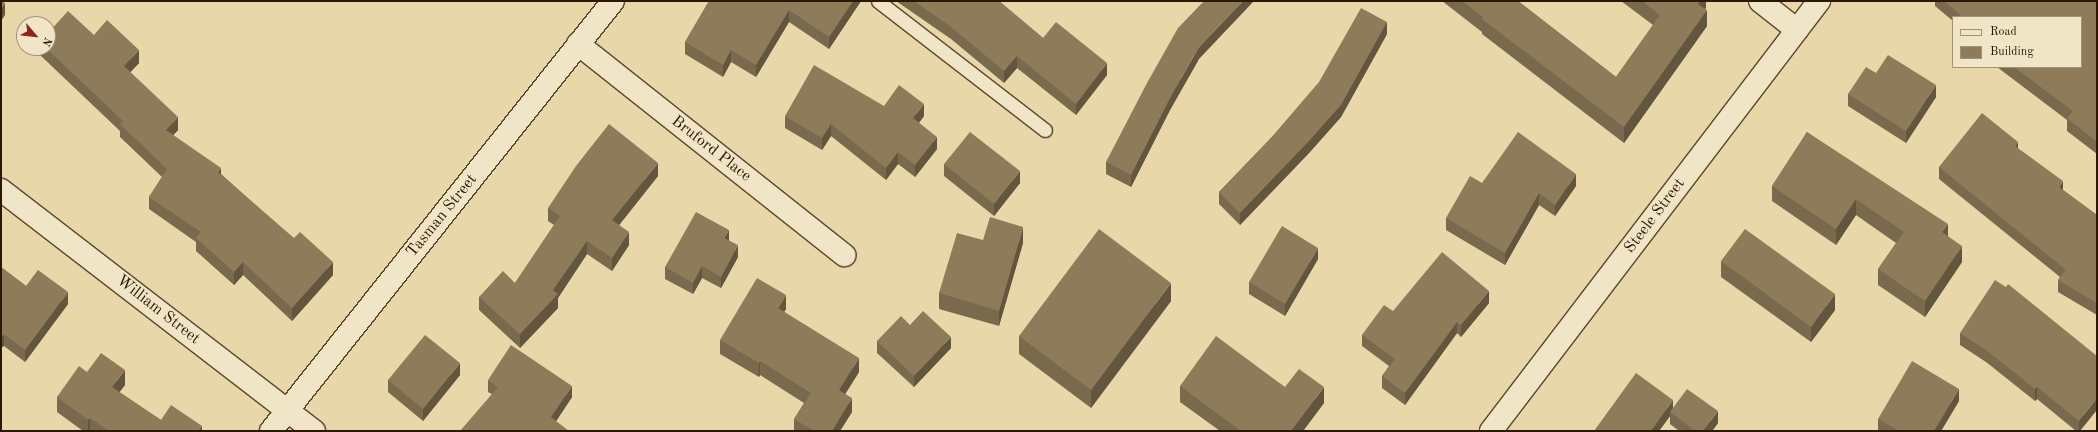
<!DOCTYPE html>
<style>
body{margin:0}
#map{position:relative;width:2098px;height:432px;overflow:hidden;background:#e8d8a9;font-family:"Old Standard TT",serif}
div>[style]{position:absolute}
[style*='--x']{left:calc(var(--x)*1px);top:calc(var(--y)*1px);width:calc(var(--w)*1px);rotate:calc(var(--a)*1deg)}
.roads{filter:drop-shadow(1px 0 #5c472c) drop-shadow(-1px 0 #5c472c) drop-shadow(0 1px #5c472c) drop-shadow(0 -1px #5c472c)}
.lane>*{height:13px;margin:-6.5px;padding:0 6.5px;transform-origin:6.5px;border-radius:6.5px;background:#f0e6c7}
.street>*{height:22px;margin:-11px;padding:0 11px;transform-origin:11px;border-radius:11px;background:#f0e6c7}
.secondary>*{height:22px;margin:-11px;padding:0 11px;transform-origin:11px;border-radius:11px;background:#f0e6c7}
.wall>*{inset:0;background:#7a6a4d}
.shaded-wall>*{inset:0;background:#63563e}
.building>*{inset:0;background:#8e7b59}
span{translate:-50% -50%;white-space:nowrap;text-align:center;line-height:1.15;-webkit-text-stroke:3.5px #f0e6c7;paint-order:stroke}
.street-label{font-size:16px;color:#2d1702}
.frame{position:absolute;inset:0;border:2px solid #2d1702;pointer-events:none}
.legend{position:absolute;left:1952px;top:16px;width:130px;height:52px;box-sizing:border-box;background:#f0e6c7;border:1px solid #a29378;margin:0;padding:5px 7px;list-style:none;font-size:12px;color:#2d1702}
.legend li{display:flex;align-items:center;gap:8px;height:20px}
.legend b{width:20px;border:1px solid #a29378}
.north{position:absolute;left:16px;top:16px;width:40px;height:40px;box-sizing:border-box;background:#f0e6c7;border:1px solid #a29378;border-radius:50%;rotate:118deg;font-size:11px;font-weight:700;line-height:16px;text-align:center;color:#2d1702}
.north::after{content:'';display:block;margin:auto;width:14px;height:18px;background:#8f2418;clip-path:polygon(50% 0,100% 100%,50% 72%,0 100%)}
</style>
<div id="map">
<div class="roads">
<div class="lane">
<div style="--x:878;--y:1;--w:211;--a:37.7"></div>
</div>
<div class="street">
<div style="--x:1760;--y:1;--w:47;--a:38.1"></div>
<div style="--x:578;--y:44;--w:340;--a:38.4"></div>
<div style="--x:271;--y:431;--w:549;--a:-51.5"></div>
</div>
<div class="secondary">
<div style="--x:1;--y:190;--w:395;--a:37.6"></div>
<div style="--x:1491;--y:431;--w:541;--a:-52.66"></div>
</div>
</div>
<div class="wall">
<div style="clip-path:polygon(709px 1px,861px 1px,829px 49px,789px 22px,756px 77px,731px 62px,723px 77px,685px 54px,685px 42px)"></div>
<div style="clip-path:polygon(896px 1px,999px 1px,1043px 38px,1107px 75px,1076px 115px,1017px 68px,1004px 83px,951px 39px)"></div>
<div style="clip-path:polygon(1442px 1px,1518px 1px,1616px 77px,1653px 25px,1621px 1px,1706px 1px,1705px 9px,1707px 26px,1624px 143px,1482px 34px,1482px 32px)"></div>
<div style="clip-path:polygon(1935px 1px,2097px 1px,2097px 154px,2067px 131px,2067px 120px,1997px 67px,2081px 67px,2081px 17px,1953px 17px,1953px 21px,1935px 6px)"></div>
<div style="clip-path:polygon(1387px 34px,1341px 117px,1309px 153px,1240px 225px,1219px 204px,1219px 192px,1270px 139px)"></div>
<div style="clip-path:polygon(94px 35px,139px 63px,130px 72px,178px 130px,173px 135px,221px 174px,333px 275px,292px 321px,243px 275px,234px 285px,196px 251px,196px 242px,149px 209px,149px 197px,162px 177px,120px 137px,120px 131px,40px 55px,40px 48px,48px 48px)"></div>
<div style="clip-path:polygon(1199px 59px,1170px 110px,1131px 187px,1106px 174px,1106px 162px)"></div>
<div style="clip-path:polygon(1876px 73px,1936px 97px,1906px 143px,1848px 106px,1848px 94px)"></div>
<div style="clip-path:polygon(884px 106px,924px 116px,919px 123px,937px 149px,915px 177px,898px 164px,886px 180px,831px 136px,822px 150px,785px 128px,785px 116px)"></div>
<div style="clip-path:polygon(1807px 132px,1948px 237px,1962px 262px,1925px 317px,1878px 285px,1878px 269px,1896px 243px,1856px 215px,1836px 245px,1772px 201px,1772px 186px)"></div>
<div style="clip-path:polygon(2018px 149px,2063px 190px,2097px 215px,2097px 315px,2058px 292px,2058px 280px,2060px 277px,1939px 179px,1939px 167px)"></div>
<div style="clip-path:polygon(944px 164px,1020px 183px,994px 216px,944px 176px)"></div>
<div style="clip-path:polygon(658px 176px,619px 225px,629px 245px,612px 271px,587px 254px,558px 298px,558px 308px,520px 348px,479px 310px,479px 297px,515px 283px,554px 225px,548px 221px,548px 208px)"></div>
<div style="clip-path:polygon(1482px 183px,1576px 186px,1555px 216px,1539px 205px,1505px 265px,1446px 230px,1446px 218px)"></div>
<div style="clip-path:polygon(729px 240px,738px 257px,721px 288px,702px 278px,693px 294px,665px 279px,665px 267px)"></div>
<div style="clip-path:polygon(983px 240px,1023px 243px,999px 326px,939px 309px,939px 293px)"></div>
<div style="clip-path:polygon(1318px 259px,1285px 316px,1249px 294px,1249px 282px)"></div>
<div style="clip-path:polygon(1721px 261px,1835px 310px,1811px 342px,1721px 277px)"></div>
<div style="clip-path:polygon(1px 267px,26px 286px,68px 304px,25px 362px,4px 346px)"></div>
<div style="clip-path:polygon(1171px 301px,1091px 408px,1019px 354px,1019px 336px)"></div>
<div style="clip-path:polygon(1489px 303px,1461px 337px,1457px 333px,1405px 405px,1382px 388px,1382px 376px,1389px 366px,1362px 346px,1362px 335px,1393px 311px)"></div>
<div style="clip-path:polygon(786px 309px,784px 312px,859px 372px,845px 394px,852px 412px,840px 431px,794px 431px,794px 419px,804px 403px,760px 375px,759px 377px,720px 354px,720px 340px)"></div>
<div style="clip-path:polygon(910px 325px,951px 348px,914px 387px,877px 353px,877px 341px)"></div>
<div style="clip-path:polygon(1960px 333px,2097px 356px,2080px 431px,2076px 431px,2037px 399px,2035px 401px,1986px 362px,1960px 345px)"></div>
<div style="clip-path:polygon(87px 372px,125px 385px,119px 392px,161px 420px,202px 431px,83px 431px,57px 412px,57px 397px)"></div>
<div style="clip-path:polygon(460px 375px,423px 421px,388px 392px,388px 380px)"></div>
<div style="clip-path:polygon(488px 380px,572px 397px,556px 421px,492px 394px,488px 392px)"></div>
<div style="clip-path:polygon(1180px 386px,1285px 387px,1324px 403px,1303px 431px,1220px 431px,1180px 402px)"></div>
<div style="clip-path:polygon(1959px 401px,1941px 431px,1878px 431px,1878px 419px)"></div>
<div style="clip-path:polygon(1673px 408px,1718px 423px,1712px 431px,1679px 431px,1670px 424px,1670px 416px,1659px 431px,1594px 431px)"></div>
</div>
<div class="shaded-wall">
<div style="clip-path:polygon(853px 1px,861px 1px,829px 49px,829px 37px)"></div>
<div style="clip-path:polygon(1243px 1px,1254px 1px,1199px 59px,1170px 110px,1131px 187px,1131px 175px,1170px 98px,1199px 47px)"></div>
<div style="clip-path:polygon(1700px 1px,1706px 1px,1706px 8px,1698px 19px,1698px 4px)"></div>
<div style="clip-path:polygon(5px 3px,5px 15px,1px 21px,1px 9px)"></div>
<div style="clip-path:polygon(789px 10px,789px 22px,756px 77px,756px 65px)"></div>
<div style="clip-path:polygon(1707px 10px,1707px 26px,1624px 143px,1624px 127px)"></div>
<div style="clip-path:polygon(1387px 22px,1387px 34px,1341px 117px,1309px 153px,1240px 225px,1240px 213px)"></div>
<div style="clip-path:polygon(139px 50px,139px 63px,124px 79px,124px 66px)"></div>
<div style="clip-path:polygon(731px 50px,731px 62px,723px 77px,723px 65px)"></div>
<div style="clip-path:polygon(1017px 56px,1017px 68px,1004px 83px,1004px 71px)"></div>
<div style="clip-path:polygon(1107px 63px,1107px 75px,1076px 115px,1076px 104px)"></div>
<div style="clip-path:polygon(1936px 85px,1936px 97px,1906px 143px,1906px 131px)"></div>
<div style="clip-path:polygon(924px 104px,924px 116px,913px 130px,913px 118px)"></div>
<div style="clip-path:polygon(178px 117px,178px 130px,166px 143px,166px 130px)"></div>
<div style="clip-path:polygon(831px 124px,831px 136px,822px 150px,822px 138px)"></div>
<div style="clip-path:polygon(937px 137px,937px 149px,915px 177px,915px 165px)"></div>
<div style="clip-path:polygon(2018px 142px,2018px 154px,2015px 146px)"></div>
<div style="clip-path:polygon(898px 152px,898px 164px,886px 180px,886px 168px)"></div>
<div style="clip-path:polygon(658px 163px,658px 176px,612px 234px,612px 220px)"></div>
<div style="clip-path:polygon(221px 168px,221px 181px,218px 172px)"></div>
<div style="clip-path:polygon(1020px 171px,1020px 183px,994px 216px,994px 204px)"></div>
<div style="clip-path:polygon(1576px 174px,1576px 186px,1555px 216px,1555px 205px)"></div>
<div style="clip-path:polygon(2063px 181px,2063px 193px,2059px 187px)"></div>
<div style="clip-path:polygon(1539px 193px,1539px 205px,1505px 265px,1505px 253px)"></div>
<div style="clip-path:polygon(1856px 199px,1856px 215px,1836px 245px,1836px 229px)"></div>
<div style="clip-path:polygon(1948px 224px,1948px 239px,1942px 232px)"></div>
<div style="clip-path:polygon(1023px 227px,1023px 243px,999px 326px,999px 311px)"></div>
<div style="clip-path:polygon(729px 230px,729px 242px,724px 238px)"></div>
<div style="clip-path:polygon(629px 232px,629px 245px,612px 271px,612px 258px)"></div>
<div style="clip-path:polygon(587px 241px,587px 254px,558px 298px,558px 308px,520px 348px,520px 334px,553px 290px)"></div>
<div style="clip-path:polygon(738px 245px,738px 257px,721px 288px,721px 277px)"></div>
<div style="clip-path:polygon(1962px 246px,1962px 262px,1925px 317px,1925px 301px)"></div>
<div style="clip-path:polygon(1318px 248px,1318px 259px,1285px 316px,1285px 304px)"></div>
<div style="clip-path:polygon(243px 262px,243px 275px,234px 285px,234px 272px)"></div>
<div style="clip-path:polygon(333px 262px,333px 275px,292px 321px,292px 308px)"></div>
<div style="clip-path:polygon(702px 266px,702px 278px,693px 294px,693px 283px)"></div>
<div style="clip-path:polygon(1171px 283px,1171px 301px,1091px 408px,1091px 390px)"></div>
<div style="clip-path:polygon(1489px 291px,1489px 303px,1461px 337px,1461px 325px)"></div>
<div style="clip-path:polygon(68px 292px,68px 304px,25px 362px,25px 350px)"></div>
<div style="clip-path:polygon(1835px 294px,1835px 310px,1811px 342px,1811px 327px)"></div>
<div style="clip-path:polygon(786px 295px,786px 309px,778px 322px,778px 308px)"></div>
<div style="clip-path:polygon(1457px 322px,1457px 333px,1405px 405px,1405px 393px)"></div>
<div style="clip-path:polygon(4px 334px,4px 346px,1px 348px,1px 337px)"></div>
<div style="clip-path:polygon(951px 337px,951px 348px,914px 387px,914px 376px)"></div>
<div style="clip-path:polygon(859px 358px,859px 372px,839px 404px,839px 390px)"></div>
<div style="clip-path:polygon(760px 361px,760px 375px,759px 377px,759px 363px)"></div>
<div style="clip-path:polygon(460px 363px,460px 375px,423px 421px,423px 409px)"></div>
<div style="clip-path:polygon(125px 370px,125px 385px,112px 402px,112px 387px)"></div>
<div style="clip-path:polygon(572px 386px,572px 397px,551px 429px,551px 417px)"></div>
<div style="clip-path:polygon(1324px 387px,1324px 403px,1303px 431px,1291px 431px)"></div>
<div style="clip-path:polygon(2037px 387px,2037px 399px,2035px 401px,2035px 389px)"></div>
<div style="clip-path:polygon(1959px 389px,1959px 401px,1941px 431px,1934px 431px)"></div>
<div style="clip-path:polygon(852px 398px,852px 412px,840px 431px,832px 431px)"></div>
<div style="clip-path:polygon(2097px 398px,2097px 410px,2080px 431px,2079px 431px,2079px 421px)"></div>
<div style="clip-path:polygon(1673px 400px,1673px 412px,1670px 412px,1670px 416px,1659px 431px,1651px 431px)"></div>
<div style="clip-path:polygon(1718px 411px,1718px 423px,1712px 431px,1703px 431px)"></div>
<div style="clip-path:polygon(90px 418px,90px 431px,88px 431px,88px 420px)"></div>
<div style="clip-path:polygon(202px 426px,202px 431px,198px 431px)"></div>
</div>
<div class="building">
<div style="clip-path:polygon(1px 1px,5px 3px,1px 9px)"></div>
<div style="clip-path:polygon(709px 1px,853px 1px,829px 37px,789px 10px,756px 65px,731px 50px,723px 65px,685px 42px)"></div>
<div style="clip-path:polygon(914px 1px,999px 1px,1043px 38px,1056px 22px,1107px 63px,1076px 104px,1017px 56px,1004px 71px,951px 27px)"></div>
<div style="clip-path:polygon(1204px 1px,1243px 1px,1199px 47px,1170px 98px,1131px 175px,1106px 162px,1147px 83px,1178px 28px)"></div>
<div style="clip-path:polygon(1462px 1px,1518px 1px,1616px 77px,1660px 15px,1642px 1px,1700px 1px,1698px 4px,1707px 10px,1624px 127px,1482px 19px,1483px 17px)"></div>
<div style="clip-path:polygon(1944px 1px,2097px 1px,2097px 53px,2096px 54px,2097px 55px,2097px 142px,2067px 118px,2073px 111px,2014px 67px,2081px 67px,2081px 17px,1963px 17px)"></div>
<div style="clip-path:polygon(1361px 8px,1387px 22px,1341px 105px,1309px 141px,1240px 213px,1219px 192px,1270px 139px,1319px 82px)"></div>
<div style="clip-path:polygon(68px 11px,94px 35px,107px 20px,139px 50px,124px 66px,178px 117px,166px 130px,221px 168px,218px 172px,294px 238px,300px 232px,333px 262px,292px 308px,243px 262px,234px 272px,196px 238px,201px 232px,149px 197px,167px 169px,120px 124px,123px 121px,46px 48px,48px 48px,48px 33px)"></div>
<div style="clip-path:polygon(1888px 55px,1936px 85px,1906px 131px,1848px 94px,1866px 67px,1876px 73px)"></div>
<div style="clip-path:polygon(814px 65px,884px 106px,899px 85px,924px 104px,913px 118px,937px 137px,915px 165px,898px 152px,886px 168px,831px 124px,822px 138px,785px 116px)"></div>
<div style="clip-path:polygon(1982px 113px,2018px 142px,2015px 146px,2063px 181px,2059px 187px,2097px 215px,2097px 303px,2058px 280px,2066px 270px,1939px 167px)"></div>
<div style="clip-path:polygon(609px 124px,658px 163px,612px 220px,629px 232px,612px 258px,587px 241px,553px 290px,558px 294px,520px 334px,479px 297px,503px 271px,515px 283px,560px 216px,548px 208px,576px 166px)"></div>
<div style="clip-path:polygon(970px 132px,1020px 171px,994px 204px,944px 164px)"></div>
<div style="clip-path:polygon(1518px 132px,1576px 174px,1555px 205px,1539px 193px,1505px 253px,1446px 218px,1470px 176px,1482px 183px)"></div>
<div style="clip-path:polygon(1807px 132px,1948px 224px,1942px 232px,1962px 246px,1925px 301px,1878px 269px,1904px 232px,1856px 199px,1836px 229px,1772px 186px)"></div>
<div style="clip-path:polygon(696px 212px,729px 230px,724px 238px,738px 245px,721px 277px,702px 266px,693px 283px,665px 267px)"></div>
<div style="clip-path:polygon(990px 217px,1023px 227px,999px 311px,939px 293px,957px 233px,983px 240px)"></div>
<div style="clip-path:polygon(1282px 226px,1318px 248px,1285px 304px,1249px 282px)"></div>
<div style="clip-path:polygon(1099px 229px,1171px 283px,1091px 390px,1019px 336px)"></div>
<div style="clip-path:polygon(1745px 229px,1835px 294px,1811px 327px,1721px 261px)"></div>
<div style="clip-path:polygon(1442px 252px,1489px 291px,1461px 325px,1457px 322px,1405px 393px,1382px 376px,1395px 359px,1362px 335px,1384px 305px,1393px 311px)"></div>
<div style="clip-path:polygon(1px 267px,26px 286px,38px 270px,68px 292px,25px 350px,4px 334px,1px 337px)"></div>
<div style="clip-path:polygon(757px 278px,786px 295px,778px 308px,859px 358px,839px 390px,852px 398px,832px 431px,814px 431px,794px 419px,811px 393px,760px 361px,759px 363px,720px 340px)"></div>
<div style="clip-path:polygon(1995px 280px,2006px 287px,2008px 284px,2097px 356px,2097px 398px,2079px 421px,2037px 387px,2035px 389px,1986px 350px,1960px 333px)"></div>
<div style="clip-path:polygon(923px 311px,951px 337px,914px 376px,877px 341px,901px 316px,910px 325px)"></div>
<div style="clip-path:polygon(425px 335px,460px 363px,423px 409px,388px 380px)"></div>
<div style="clip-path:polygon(1216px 336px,1285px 387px,1299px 369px,1324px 387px,1291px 431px,1241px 431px,1180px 386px)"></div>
<div style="clip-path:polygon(511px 345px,572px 386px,551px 417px,569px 431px,460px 431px,498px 387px,488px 380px)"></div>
<div style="clip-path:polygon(101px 353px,125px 370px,112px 387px,161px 420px,171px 405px,202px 426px,198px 431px,109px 431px,90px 418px,88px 420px,57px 397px,79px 366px,87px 372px)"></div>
<div style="clip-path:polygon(1912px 361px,1959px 389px,1934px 431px,1899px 431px,1878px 419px)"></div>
<div style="clip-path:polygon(1636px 373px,1673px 400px,1651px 431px,1594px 431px)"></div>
<div style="clip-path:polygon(1687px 389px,1718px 411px,1703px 431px,1695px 431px,1670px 412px)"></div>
</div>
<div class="street-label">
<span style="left:711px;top:149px;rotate:38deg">Bruford Place</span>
<span style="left:442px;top:216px;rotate:-51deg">Tasman Street</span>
<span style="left:1655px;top:216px;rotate:-53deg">Steele Street</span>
<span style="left:158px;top:310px;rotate:38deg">William Street</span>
</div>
<div class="frame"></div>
<ul class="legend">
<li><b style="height:5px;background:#f0e6c7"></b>Road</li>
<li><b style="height:11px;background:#8e7b59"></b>Building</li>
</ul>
<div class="north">N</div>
</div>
